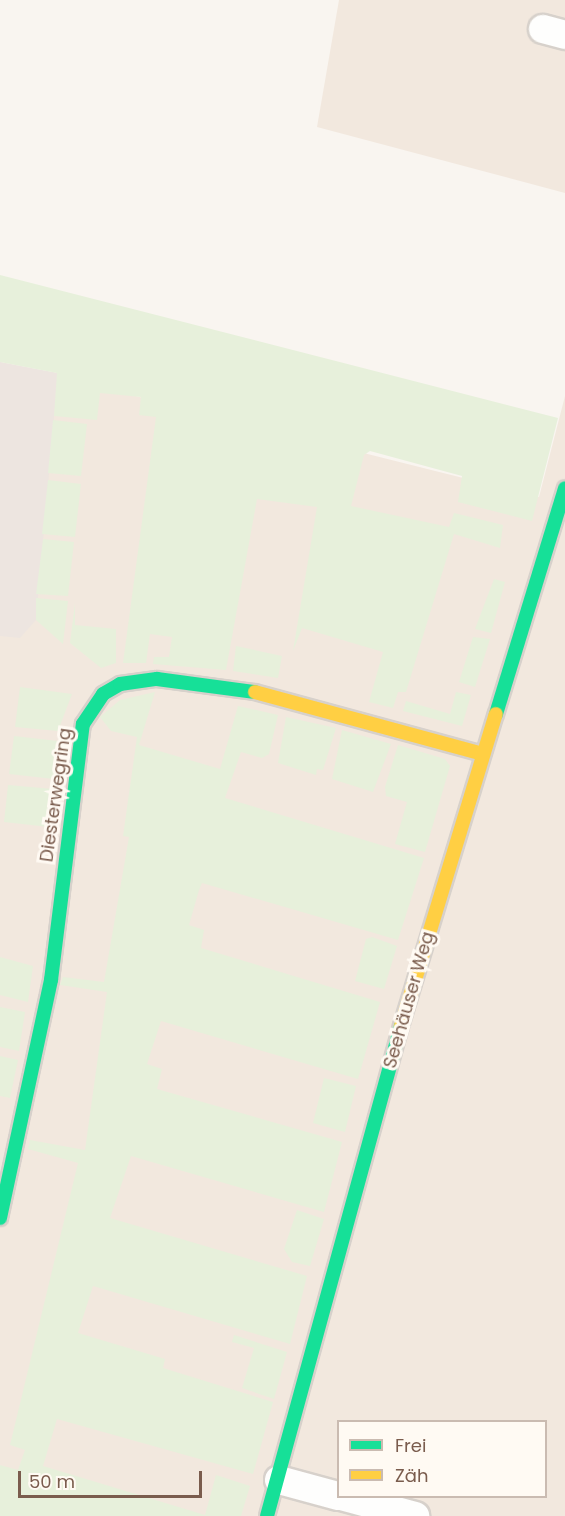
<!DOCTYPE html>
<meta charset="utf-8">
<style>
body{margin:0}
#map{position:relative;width:565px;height:1516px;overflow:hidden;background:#f9f5f0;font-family:Poppins,sans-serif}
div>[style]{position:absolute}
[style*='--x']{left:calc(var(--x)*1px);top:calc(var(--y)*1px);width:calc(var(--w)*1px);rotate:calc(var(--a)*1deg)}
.residential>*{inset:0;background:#f2e8de}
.industrial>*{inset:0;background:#ede5e0}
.green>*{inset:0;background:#e7f0db}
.roads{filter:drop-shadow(2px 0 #d7d1cb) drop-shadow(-2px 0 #d7d1cb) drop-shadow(0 2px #d7d1cb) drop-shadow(0 -2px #d7d1cb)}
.street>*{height:28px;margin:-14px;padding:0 14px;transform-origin:14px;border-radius:14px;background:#fefefd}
.fast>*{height:14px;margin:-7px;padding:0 7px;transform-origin:7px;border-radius:7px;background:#16e098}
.slow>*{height:14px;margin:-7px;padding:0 7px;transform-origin:7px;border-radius:7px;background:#ffcf43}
span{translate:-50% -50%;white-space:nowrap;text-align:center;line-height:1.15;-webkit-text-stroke:6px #fffaf3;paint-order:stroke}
.street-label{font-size:18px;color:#7a5c4d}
.legend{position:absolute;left:337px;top:1420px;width:210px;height:78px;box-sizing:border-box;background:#fffaf3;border:2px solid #cabbb1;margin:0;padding:8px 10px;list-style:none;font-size:18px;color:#7a5c4d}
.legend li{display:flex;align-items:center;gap:12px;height:30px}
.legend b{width:30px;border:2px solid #cabbb1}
.scale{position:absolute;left:18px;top:1471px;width:184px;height:27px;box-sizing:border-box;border:3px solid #7a5c4d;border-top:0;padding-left:8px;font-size:18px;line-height:21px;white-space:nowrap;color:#7a5c4d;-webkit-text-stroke:4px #fffaf3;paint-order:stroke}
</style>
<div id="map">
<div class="residential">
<div style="clip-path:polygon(339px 0,565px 0,565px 193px,317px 127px)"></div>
<div style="clip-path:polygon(evenodd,0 362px,539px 497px,565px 396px,565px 1516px,0 1516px,0 362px,338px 1422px,546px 1422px,546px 1496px,338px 1496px,338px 1422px)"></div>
</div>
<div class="industrial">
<div style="clip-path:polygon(0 362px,58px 373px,36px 620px,20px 638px,0 636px)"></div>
</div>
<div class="green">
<div style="clip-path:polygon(0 275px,558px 418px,532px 521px,458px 502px,462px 476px,370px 451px,364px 455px,351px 506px,449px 527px,454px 513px,503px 525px,500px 548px,454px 534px,406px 692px,398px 692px,393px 708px,369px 702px,383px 652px,302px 628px,293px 651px,317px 507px,257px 499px,226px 670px,153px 664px,154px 657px,169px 657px,172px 637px,150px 634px,146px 663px,123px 663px,156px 417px,139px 415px,141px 397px,100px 393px,97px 420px,54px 416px,57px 373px,0 362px)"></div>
<div style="clip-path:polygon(53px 420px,87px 424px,81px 476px,48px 473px)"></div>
<div style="clip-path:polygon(48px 480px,81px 484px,75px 537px,42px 534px)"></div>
<div style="clip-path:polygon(43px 539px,74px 542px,68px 596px,36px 594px)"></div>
<div style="clip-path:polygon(494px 579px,505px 582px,491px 633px,475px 629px)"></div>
<div style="clip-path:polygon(36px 598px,68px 601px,63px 644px,36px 620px)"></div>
<div style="clip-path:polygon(75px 603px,75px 625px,116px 629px,116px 663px,101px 668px,70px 643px)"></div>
<div style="clip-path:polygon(473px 637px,490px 639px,475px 687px,459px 682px)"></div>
<div style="clip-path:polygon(236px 646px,282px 656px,278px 678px,233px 671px)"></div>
<div style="clip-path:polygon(20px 687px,72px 694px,58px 731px,15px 727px)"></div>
<div style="clip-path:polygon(155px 692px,139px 745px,220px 769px,238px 706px,278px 715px,269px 754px,262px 758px,241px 752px,225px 798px,424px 858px,398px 940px,202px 883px,199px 890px,189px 925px,204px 930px,201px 948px,380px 1002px,358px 1079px,161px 1021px,147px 1064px,162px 1069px,157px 1089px,342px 1142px,324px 1212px,131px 1156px,110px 1218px,307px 1276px,290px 1344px,93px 1286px,78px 1333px,165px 1359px,163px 1368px,273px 1402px,253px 1474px,57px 1419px,43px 1466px,205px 1515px,216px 1475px,250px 1486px,241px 1516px,0 1516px,0 1465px,18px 1470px,25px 1450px,10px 1445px,78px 1163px,28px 1149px,30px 1140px,85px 1150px,107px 992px,60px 985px,63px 977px,104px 982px,129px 837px,123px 836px,137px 737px,111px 731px,100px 717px,120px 700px)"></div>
<div style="clip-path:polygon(456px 692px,471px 695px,462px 726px,403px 711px,406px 701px,450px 714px)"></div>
<div style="clip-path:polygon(286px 717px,336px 728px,323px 770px,317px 769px,316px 775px,278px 763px)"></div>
<div style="clip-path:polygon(342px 730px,391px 744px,373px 792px,332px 779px)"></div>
<div style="clip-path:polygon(14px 736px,58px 741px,54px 779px,9px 774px)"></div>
<div style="clip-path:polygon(398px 745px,445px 759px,450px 766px,425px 852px,395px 844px,407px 802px,386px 796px,385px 787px)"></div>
<div style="clip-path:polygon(8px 785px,53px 789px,49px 827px,4px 822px)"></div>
<div style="clip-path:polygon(372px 937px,397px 946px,384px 989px,355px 981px,366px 939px)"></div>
<div style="clip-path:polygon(0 957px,33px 966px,28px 1002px,0 995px)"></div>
<div style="clip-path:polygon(0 1007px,25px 1012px,19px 1051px,0 1047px)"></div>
<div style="clip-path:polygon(0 1056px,18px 1060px,10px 1098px,0 1096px)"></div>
<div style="clip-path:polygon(324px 1078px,356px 1086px,345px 1132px,313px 1123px)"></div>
<div style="clip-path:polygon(297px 1210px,324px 1219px,310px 1266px,292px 1262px,284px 1249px)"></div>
<div style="clip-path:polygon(234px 1335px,287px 1352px,274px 1399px,242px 1388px,254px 1348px,232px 1342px)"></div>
</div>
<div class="roads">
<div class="street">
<div style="--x:543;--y:29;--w:23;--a:15"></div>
<div style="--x:279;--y:1480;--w:61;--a:15.2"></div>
<div style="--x:341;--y:1496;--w:77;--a:15.1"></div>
</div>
<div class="fast">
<div style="--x:496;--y:714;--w:236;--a:-73"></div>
<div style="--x:0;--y:1218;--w:243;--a:-77.9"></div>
<div style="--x:51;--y:980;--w:258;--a:-82.9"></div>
<div style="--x:83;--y:724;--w:36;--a:-56"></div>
<div style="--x:103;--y:694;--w:20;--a:-30"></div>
<div style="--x:120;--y:684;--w:37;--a:-8"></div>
<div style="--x:157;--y:679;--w:99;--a:7.6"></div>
<div style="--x:267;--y:1516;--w:508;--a:-74.71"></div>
</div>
<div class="slow">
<div style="--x:255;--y:692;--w:233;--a:15.2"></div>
<div style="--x:401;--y:1026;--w:326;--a:-73.1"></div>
</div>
</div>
<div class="street-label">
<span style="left:56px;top:795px;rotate:-82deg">Diesterwegring</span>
<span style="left:409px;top:1000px;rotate:-74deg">Seehäuser Weg</span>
</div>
<ul class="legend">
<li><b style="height:8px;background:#16e098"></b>Frei</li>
<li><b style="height:8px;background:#ffcf43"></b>Zäh</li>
</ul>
<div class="scale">50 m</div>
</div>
